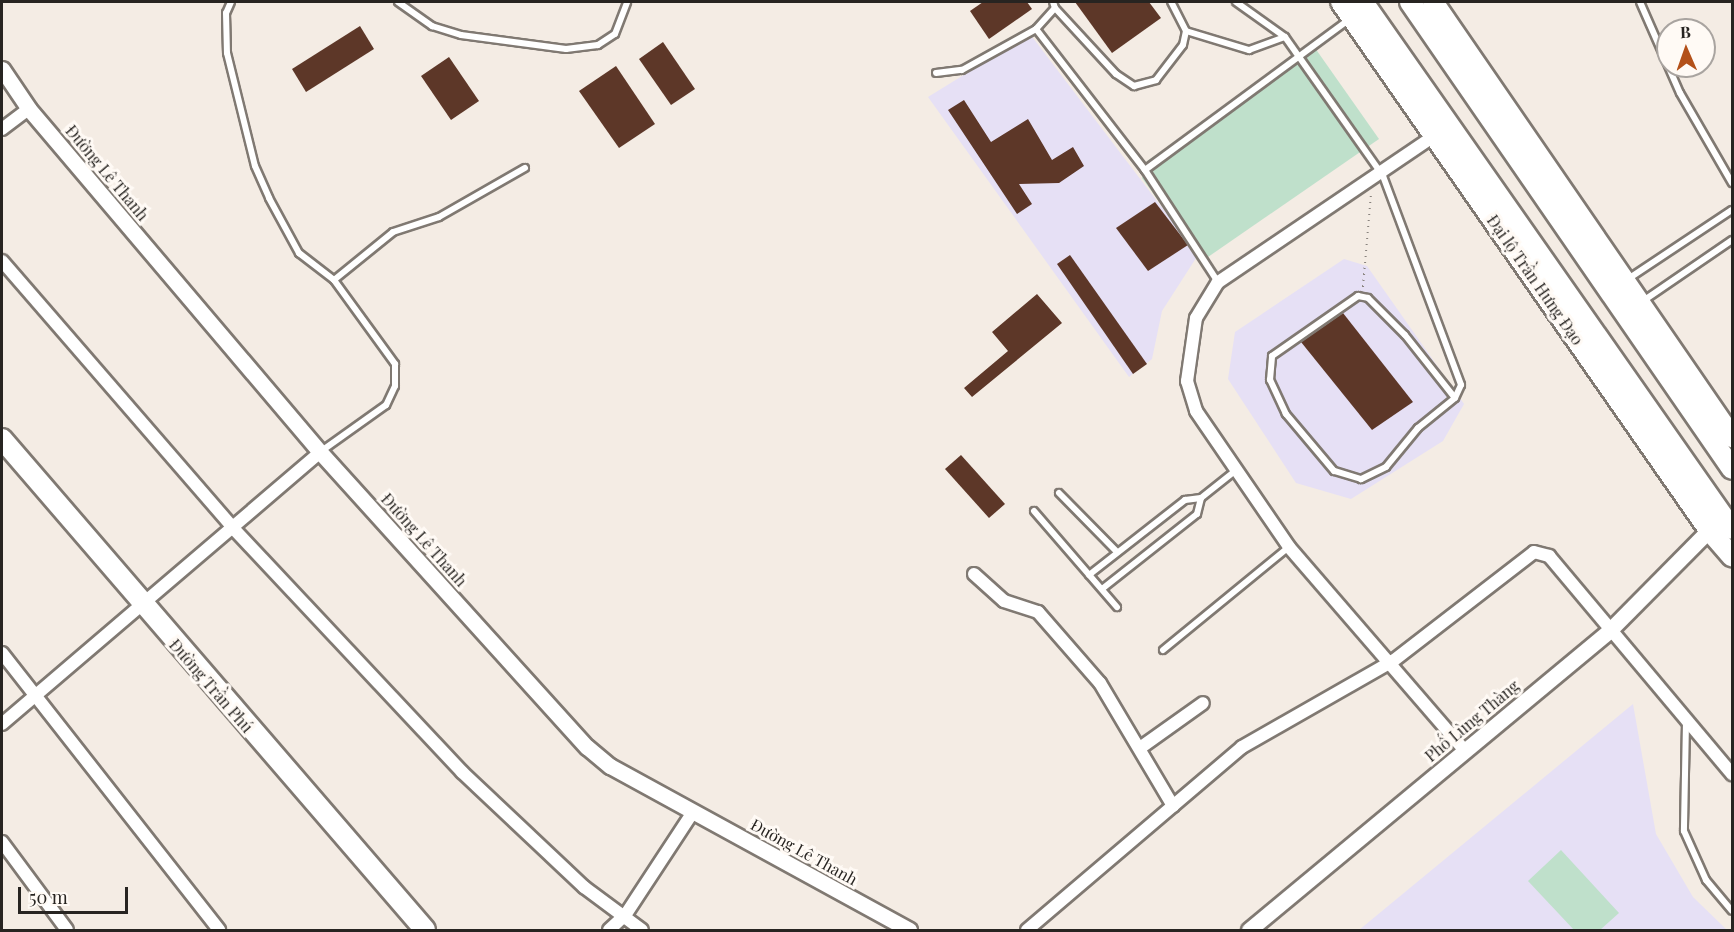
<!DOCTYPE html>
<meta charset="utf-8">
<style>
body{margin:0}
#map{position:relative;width:1734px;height:932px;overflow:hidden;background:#f4ece4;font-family:"Playfair Display",serif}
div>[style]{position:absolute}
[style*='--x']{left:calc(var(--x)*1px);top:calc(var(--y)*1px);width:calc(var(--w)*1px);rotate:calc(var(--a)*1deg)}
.commercial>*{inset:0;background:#e6e0f5}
.green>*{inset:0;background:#bfe0cb}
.building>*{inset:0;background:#5d3728}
.path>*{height:2px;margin-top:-1px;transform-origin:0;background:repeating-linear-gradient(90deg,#89837e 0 1.5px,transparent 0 6px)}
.roads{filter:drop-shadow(2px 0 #807972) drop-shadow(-2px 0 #807972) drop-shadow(0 2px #807972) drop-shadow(0 -2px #807972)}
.service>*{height:6px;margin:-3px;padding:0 3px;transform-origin:3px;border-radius:3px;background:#fff}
.minor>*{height:12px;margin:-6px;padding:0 6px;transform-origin:6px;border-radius:6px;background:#fff}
.tertiary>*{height:15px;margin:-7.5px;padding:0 7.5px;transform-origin:7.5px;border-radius:7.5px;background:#fff}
.primary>*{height:20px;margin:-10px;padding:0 10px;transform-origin:10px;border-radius:10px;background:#fff}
span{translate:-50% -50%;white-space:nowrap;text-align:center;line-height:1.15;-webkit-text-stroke:6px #fffaf5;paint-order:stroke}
.street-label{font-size:16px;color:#272421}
.frame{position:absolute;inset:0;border:3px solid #272421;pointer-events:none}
.north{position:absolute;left:1656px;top:18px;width:60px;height:60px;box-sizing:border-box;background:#fffaf5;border:2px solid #a9a4a0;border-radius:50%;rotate:358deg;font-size:16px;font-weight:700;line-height:24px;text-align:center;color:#272421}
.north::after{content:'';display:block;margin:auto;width:21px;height:27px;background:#b35019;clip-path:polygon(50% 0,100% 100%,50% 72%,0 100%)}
.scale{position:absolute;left:18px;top:887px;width:110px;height:27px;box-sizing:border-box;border:3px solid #272421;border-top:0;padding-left:8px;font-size:18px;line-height:21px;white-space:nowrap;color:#272421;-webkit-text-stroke:4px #fffaf5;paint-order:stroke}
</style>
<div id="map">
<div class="commercial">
<div style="clip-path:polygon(1030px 34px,1198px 255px,1162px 311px,1152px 359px,1129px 377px,928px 97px)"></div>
<div style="clip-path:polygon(1344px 259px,1367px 266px,1464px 404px,1443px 441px,1351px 499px,1296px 483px,1228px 379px,1235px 332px)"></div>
<div style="clip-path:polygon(1633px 704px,1656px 834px,1693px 897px,1727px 930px,1359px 930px)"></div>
</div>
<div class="green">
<div style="clip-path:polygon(1315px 48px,1379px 139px,1208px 257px,1198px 255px,1142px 178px,1147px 161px)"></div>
<div style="clip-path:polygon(1561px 850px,1619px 913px,1600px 930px,1574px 930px,1528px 881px)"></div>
</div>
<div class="building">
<div style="clip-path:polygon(983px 2px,1027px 2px,1032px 9px,989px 39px,970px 11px)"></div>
<div style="clip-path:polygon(1075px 2px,1149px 2px,1161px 18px,1112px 53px)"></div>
<div style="clip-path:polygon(360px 26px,374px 49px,306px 92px,292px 69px)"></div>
<div style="clip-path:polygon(663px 42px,695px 89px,671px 105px,639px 59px)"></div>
<div style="clip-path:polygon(449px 57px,479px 101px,451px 120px,421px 76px)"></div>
<div style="clip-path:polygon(616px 66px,655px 124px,619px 148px,579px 91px)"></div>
<div style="clip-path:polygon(964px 100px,991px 142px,1028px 119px,1052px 160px,1073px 147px,1084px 166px,1059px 183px,1019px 184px,1032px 204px,1017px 214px,948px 110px)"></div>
<div style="clip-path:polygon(1155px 202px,1188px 245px,1148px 271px,1116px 228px)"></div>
<div style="clip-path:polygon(1070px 255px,1147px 364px,1133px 374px,1057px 264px)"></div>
<div style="clip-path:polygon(1037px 294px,1062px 323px,972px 397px,964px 388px,1008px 351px,992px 332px)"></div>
<div style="clip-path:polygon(1343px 313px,1413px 402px,1372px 430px,1301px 342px)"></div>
<div style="clip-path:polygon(961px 455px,1005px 504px,989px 518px,945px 469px)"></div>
</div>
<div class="path">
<div style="--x:1363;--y:287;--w:93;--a:-85.1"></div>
</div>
<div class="roads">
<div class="service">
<div style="--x:231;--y:2;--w:12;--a:114"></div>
<div style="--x:226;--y:13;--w:40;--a:88.6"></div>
<div style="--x:227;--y:53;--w:116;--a:76.1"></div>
<div style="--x:255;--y:166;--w:35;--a:66"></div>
<div style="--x:269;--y:198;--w:63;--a:61.4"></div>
<div style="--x:299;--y:253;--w:44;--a:37.6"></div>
<div style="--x:334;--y:280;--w:104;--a:54"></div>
<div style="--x:395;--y:364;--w:22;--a:90"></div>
<div style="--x:395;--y:386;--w:21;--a:115"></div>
<div style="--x:386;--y:405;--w:81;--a:144.5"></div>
<div style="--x:398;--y:2;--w:42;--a:35.2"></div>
<div style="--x:432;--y:26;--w:30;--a:17"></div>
<div style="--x:461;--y:35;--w:106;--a:7.6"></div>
<div style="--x:566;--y:49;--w:32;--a:-7"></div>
<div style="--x:598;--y:45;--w:20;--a:-33"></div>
<div style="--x:615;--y:34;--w:34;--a:-69"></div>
<div style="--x:1236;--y:2;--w:60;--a:35.5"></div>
<div style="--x:1285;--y:37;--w:170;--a:54.8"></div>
<div style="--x:1383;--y:176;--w:223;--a:69.5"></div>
<div style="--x:1461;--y:385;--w:14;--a:115"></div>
<div style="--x:1455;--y:398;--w:48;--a:141"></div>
<div style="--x:1418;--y:428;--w:50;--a:129.4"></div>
<div style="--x:1386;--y:467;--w:28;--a:154"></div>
<div style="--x:1361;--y:479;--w:28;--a:-163"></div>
<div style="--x:1334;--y:471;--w:75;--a:-130.1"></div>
<div style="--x:1286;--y:414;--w:38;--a:-115"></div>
<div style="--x:1270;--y:380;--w:24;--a:-85"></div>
<div style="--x:1272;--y:356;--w:105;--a:-34.9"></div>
<div style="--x:1358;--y:296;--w:10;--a:11"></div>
<div style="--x:1368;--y:298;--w:52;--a:45"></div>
<div style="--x:1405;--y:335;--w:80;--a:51.6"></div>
<div style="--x:1640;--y:2;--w:99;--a:66.3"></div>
<div style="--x:1680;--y:93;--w:104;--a:60"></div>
<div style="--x:1055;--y:8;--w:90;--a:47.3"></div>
<div style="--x:1116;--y:74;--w:22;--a:34"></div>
<div style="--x:1134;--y:86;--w:23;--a:-15"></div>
<div style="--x:1156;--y:80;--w:44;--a:-52.4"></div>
<div style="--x:1183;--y:45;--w:14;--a:-78"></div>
<div style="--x:1186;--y:31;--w:33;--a:-117"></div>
<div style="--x:1036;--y:29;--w:178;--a:52.3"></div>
<div style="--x:1145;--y:170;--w:134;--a:56.9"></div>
<div style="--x:1186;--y:31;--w:66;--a:16.8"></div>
<div style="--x:1249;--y:50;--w:38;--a:-20"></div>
<div style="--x:936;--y:73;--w:26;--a:-7"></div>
<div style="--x:962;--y:70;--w:85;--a:-29"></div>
<div style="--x:1036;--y:29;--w:28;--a:-48"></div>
<div style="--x:1055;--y:8;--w:6;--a:-108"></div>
<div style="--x:1145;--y:170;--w:255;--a:-36.4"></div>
<div style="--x:1628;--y:279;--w:125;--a:-33.6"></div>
<div style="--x:334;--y:280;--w:76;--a:-39.1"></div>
<div style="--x:393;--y:232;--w:48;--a:-18.1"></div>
<div style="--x:439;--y:217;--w:99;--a:-29.7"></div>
<div style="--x:1643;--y:301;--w:108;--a:-34.4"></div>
<div style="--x:1059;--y:493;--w:83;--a:45.5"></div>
<div style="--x:1034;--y:511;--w:127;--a:49.2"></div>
<div style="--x:1089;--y:575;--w:122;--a:-38"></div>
<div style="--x:1185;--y:500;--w:16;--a:-7"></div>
<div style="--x:1201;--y:498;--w:43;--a:-38.5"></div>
<div style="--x:1102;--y:589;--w:121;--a:-38.3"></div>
<div style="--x:1197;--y:514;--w:16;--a:-76"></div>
<div style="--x:1163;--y:650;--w:163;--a:-39.3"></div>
<div style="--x:1686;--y:722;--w:109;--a:91.1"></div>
<div style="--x:1684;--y:831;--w:54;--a:65.8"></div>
<div style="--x:1706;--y:880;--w:40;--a:50"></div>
</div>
<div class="minor">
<div style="--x:2;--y:129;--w:34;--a:-37"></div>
<div style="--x:1434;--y:136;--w:261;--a:145.9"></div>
<div style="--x:1218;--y:282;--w:42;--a:121.4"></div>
<div style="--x:1196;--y:318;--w:64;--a:98.1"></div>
<div style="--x:1187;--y:381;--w:31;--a:73"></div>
<div style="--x:1196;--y:411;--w:165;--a:55.6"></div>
<div style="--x:1289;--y:547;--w:269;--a:49.2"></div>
<div style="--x:2;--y:261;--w:353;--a:49.1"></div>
<div style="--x:233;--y:528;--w:335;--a:46.8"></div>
<div style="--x:462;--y:772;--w:168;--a:43.3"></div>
<div style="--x:584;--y:887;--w:72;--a:36.6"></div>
<div style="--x:974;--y:574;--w:40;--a:42"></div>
<div style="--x:1004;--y:601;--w:36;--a:18"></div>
<div style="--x:1038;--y:612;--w:94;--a:48.9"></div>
<div style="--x:1100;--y:683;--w:143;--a:59.3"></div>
<div style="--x:2;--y:653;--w:352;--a:51.9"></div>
<div style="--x:2;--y:724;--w:418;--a:-40.5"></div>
<div style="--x:1140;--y:748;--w:77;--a:-35.5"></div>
<div style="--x:2;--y:842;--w:109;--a:53.5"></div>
<div style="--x:609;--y:930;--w:23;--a:-43"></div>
<div style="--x:626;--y:914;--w:122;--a:-56.7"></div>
<div style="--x:1027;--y:930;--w:282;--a:-40.4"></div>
<div style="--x:1242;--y:747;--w:174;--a:-29.7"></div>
<div style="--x:1393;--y:661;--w:178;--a:-37.7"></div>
<div style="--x:1534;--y:552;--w:16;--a:15"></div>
<div style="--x:1549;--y:556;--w:285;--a:50"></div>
</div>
<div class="tertiary">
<div style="--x:2;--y:69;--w:48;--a:56"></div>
<div style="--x:29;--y:109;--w:450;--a:49.7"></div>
<div style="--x:320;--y:452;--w:398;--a:47.9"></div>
<div style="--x:587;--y:747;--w:30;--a:40"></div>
<div style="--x:610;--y:766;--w:341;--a:28.7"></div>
<div style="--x:1249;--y:930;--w:471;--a:-39.7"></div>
<div style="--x:1611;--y:629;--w:139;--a:-45.3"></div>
</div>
<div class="primary">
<div style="--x:1341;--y:2;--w:644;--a:55.12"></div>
<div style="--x:1709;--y:530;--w:35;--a:49"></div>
<div style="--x:1363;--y:2;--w:643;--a:55"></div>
<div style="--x:1410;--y:2;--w:567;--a:55.41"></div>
<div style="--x:1433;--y:2;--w:528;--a:55.5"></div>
<div style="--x:2;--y:439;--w:648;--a:49.25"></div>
</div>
</div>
<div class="street-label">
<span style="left:107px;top:173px;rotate:50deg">Đường Lê Thanh</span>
<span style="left:1535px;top:280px;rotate:55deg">Đại lộ Trần Hưng Đạo</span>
<span style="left:424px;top:540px;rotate:48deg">Đường Lê Thanh</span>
<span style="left:211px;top:686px;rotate:49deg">Đường Trần Phú</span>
<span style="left:1472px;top:721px;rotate:-40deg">Phố Lùng Thàng</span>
<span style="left:804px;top:852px;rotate:29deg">Đường Lê Thanh</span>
</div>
<div class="frame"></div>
<div class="north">B</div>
<div class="scale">50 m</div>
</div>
